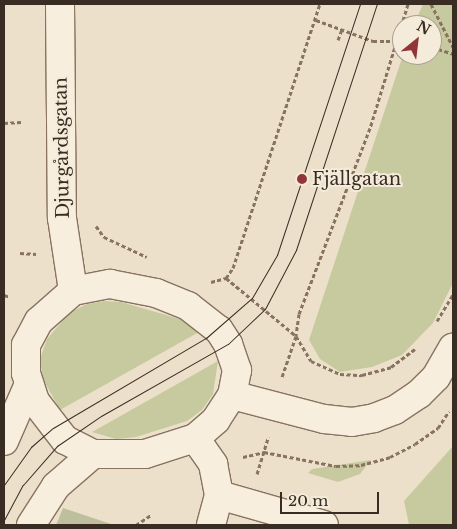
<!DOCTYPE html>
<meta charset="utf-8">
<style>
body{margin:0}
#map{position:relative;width:457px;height:529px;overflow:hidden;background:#ece0cb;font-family:"Libre Baskerville",serif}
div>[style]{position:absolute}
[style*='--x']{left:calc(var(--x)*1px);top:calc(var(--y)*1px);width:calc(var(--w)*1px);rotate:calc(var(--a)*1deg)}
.green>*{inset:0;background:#c7ca9f}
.cemetery>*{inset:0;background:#bdbf9d}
.path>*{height:3px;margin-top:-1.5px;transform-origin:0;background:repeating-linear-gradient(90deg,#887360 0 4px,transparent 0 6.5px)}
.roads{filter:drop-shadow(1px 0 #887360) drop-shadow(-1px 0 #887360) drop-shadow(0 1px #887360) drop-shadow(0 -1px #887360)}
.minor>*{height:28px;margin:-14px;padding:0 14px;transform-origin:14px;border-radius:14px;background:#f7eede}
.tram>*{height:1px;margin:-0.5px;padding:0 0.5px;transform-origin:0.5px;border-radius:0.5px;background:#392c22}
.dots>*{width:14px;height:14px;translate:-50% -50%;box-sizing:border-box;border:2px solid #f4ebda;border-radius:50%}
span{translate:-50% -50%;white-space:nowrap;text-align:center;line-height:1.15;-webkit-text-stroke:4px #f4ebda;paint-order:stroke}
.street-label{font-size:18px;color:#392c22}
.poi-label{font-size:18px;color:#392c22}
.left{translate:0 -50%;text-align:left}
.frame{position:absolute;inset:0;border:5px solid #392c22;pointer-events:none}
.north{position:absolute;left:392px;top:15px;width:50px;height:50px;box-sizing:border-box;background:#f4ebda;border:1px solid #a99f90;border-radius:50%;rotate:29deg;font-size:14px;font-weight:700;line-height:20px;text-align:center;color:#392c22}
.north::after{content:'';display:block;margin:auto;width:18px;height:22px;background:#92353a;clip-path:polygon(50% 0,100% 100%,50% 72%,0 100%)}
.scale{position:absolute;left:280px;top:492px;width:99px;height:22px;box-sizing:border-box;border:2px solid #392c22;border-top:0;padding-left:6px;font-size:15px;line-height:18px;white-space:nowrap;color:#392c22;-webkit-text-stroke:4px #f4ebda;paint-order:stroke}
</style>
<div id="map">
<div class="green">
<div style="clip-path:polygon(423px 4px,453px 4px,453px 283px,433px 323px,402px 355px,372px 367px,340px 372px,320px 359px,309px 340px,403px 55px,432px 55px,432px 25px,414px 25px)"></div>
<div style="clip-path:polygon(104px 301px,121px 302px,173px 317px,190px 323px,199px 332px,60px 410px,43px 379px,40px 359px,47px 339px,69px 313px,87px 304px)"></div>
<div style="clip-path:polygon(218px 361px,213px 394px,202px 410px,187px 421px,136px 437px,116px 439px,92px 432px)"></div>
<div style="clip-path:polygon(453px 446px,453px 525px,409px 525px,404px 501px)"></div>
<div style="clip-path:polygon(371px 460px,360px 474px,338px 482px,308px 473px,312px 469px)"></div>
</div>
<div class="cemetery">
<div style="clip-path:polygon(63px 508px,114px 525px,56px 525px)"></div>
</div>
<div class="path">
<div style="--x:408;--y:4;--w:130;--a:107"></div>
<div style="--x:370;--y:128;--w:199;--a:110.9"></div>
<div style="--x:299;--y:314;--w:22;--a:98"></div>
<div style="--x:296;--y:336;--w:29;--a:59"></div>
<div style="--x:311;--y:361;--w:32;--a:24"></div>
<div style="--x:340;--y:374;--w:22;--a:3"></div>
<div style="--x:362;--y:375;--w:30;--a:-15"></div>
<div style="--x:391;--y:367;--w:30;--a:-37"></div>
<div style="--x:431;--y:4;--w:48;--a:62.9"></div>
<div style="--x:316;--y:20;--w:61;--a:20.2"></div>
<div style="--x:373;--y:41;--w:29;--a:0"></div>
<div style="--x:338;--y:40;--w:12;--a:-70"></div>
<div style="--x:432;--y:47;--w:22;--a:18"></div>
<div style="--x:4;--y:123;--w:17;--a:-3"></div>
<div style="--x:96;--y:226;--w:14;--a:54"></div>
<div style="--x:104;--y:237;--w:47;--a:24.9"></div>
<div style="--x:20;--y:253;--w:16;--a:4"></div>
<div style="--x:226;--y:278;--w:91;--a:39.6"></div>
<div style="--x:296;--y:336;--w:43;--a:108.9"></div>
<div style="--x:211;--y:282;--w:16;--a:-15"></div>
<div style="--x:226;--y:278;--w:12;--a:-55"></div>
<div style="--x:233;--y:268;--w:278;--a:-71.8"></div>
<div style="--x:4;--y:295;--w:6;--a:18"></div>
<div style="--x:437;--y:321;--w:31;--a:-59"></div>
<div style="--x:243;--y:457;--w:22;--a:-13"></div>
<div style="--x:264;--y:452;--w:73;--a:11"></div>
<div style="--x:336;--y:466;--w:25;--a:-2"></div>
<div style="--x:361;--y:465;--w:30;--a:-15"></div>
<div style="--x:390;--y:457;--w:28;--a:-27"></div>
<div style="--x:415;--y:444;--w:28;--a:-35"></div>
<div style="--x:438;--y:428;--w:20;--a:-57"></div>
<div style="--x:257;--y:474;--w:39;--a:-73"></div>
<div style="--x:136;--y:525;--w:18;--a:-34"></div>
</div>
<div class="roads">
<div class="minor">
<div style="--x:60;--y:4;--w:214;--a:89.5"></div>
<div style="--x:62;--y:218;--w:74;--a:81.4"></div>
<div style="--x:110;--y:284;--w:47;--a:11.1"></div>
<div style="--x:156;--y:293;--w:35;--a:22"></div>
<div style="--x:188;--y:306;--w:39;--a:38"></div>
<div style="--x:219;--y:330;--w:17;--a:57"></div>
<div style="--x:228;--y:344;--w:28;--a:71"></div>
<div style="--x:237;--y:370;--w:25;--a:101"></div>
<div style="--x:232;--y:395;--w:30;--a:123"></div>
<div style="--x:216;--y:420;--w:28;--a:139"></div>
<div style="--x:195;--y:438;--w:52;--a:162.3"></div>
<div style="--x:145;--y:454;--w:52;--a:180"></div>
<div style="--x:93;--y:454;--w:31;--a:-153"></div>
<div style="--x:65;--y:440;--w:49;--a:-127.6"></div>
<div style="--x:35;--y:401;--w:29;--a:-108"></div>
<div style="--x:26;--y:373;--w:28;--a:-90"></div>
<div style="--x:26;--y:345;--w:27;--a:-62"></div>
<div style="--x:39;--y:321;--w:45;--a:-41.4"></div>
<div style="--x:73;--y:291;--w:38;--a:-11"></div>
<div style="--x:232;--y:395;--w:95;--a:14.6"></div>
<div style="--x:324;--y:419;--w:28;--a:6"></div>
<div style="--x:352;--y:422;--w:22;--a:-10"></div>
<div style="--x:374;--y:418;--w:22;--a:-21"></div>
<div style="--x:395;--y:410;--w:29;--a:-34"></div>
<div style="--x:419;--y:394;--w:24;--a:-45"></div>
<div style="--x:436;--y:377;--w:34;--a:-60"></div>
<div style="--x:195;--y:438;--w:32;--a:55"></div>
<div style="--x:213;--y:464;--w:32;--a:79"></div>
<div style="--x:219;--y:495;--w:31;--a:105"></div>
<div style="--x:4;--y:441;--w:62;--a:-66.3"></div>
<div style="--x:219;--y:495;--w:109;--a:15.9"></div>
<div style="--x:31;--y:525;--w:46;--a:-57.3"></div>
<div style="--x:56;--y:486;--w:49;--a:-40.9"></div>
</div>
</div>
<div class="tram">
<div style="--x:4;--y:485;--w:47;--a:-54.6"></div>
<div style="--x:31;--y:447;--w:29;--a:-41"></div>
<div style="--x:53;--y:428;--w:178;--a:-30.5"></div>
<div style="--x:206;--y:338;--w:61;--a:-41"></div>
<div style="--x:252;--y:298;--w:50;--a:-59.8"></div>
<div style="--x:277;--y:255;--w:264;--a:-71.7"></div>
<div style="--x:4;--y:520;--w:40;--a:-62"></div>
<div style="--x:23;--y:485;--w:52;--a:-48.9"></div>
<div style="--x:57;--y:446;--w:53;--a:-34.3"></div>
<div style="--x:101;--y:416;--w:146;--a:-29.6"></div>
<div style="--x:228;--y:344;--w:51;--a:-43.4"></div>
<div style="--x:265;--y:309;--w:67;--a:-62.3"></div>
<div style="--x:296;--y:250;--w:259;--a:-71.8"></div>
</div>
<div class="dots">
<div style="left:302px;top:179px;background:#92353a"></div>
</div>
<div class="street-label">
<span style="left:62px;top:148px;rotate:-91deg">Djurgårdsgatan</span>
</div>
<div class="poi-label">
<span class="left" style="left:312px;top:179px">Fjällgatan</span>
</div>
<div class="frame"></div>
<div class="north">N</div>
<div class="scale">20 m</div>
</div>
